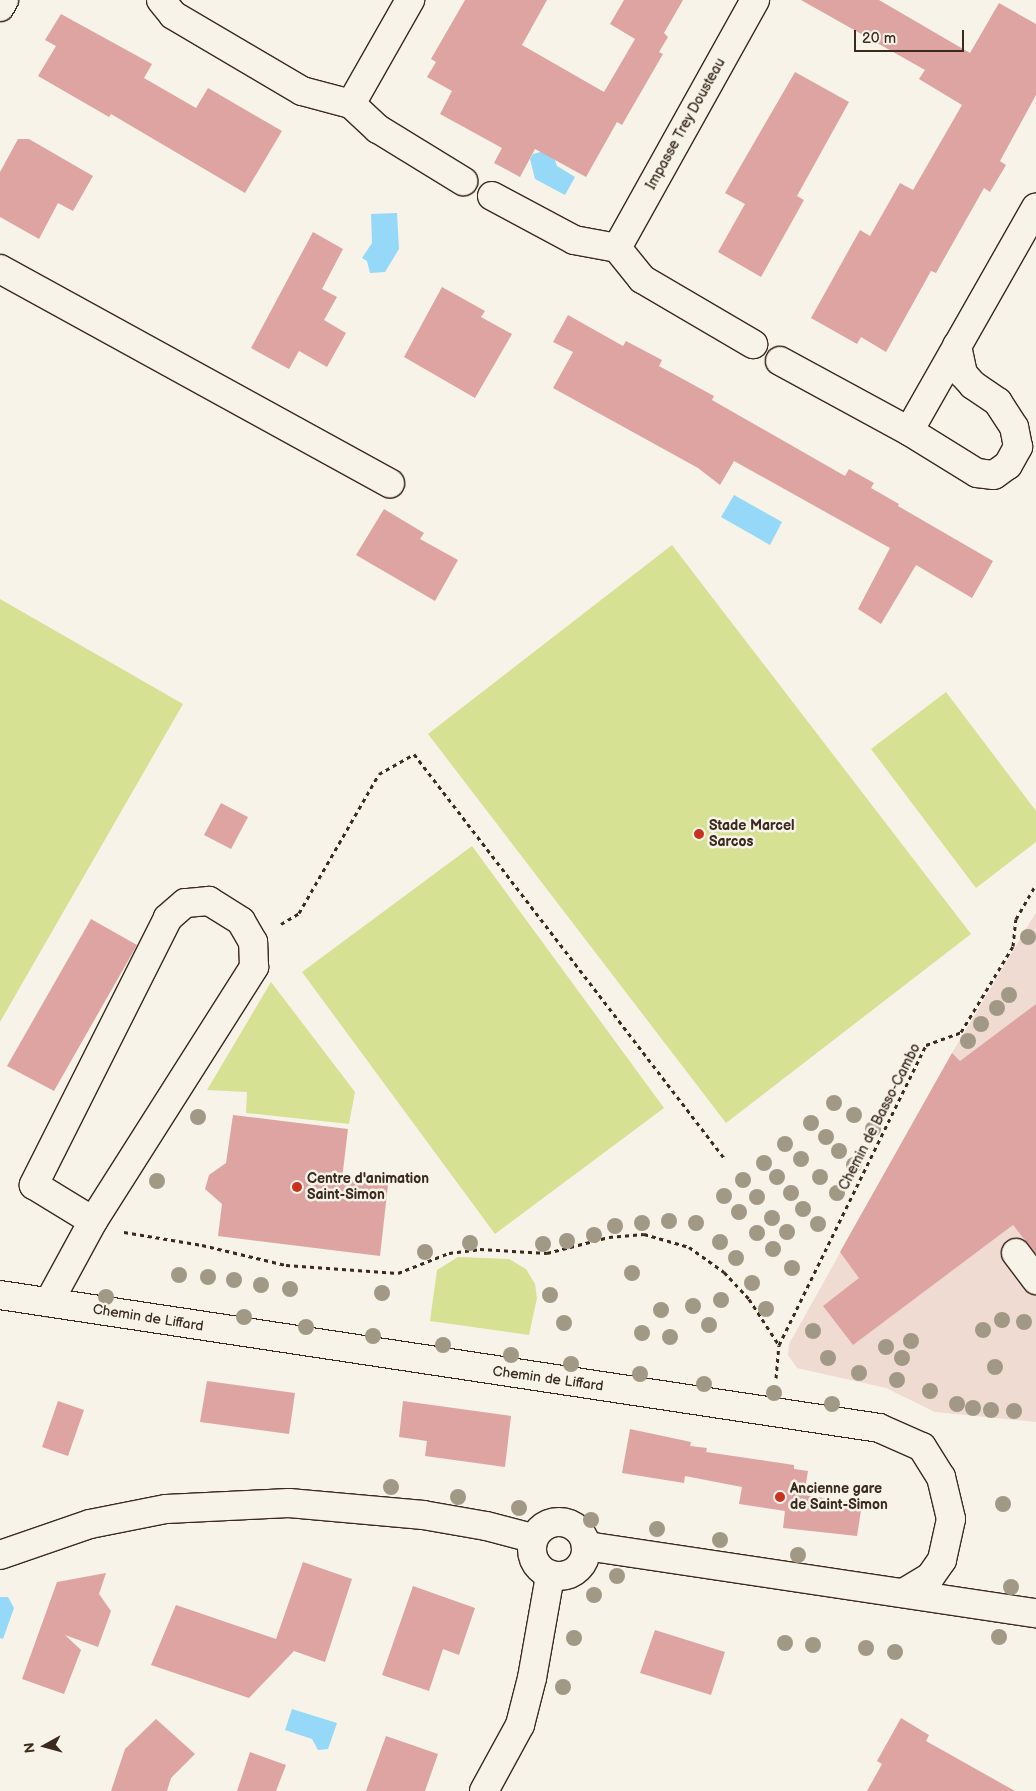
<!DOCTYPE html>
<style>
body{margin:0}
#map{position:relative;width:1036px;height:1791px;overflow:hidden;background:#f7f3e8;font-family:"Balsamiq Sans",sans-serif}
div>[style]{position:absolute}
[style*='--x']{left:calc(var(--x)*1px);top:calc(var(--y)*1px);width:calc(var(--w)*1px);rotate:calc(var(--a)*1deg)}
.built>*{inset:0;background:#f0dbd3}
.green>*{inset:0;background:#d6e194}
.water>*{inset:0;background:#95d8f7}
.building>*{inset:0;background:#dea4a2}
.path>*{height:3px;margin-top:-1.5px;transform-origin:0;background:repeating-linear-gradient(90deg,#3b2a1e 0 4px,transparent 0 8px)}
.roads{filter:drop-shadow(1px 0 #3b2a1e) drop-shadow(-1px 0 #3b2a1e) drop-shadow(0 1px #3b2a1e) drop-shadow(0 -1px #3b2a1e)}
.minor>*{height:28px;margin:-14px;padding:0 14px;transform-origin:14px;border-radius:14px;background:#f7f3e8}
.minor>.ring{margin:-14px;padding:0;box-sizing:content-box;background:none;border:28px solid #f7f3e8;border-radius:50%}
.trees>*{width:16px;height:16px;margin:-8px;border-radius:50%;background:#a19986}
.dots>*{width:14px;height:14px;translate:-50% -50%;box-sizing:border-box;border:2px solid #f7f3e8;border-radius:50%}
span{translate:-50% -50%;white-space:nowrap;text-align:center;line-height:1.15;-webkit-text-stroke:5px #f7f3e8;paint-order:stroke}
.street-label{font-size:14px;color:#3b2a1e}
.poi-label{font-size:14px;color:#3b2a1e;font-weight:700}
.left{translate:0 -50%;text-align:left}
.north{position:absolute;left:20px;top:1721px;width:50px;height:50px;-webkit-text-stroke:4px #f7f3e8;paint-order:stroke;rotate:263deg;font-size:14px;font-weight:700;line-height:20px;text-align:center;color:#3b2a1e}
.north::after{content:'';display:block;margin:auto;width:18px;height:22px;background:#3b2a1e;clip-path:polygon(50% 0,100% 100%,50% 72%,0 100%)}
.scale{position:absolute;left:854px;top:30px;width:110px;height:22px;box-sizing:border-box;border:2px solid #3b2a1e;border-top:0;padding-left:6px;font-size:15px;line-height:18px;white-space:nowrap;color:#3b2a1e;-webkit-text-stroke:4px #f7f3e8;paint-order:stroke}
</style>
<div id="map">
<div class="built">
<div style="clip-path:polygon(1036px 912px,1036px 1422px,935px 1412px,886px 1388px,797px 1368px,788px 1355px,789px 1344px,952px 1053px)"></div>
</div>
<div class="green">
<div style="clip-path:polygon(672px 545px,971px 934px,726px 1123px,428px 734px)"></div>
<div style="clip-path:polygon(0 599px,183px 704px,0 1022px)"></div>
<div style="clip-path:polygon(946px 692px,1036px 811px,1036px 842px,976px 888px,871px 749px)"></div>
<div style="clip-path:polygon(472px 846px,664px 1108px,495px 1234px,302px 972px)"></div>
<div style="clip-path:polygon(271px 982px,355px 1092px,349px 1124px,246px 1113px,247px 1092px,207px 1090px)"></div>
<div style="clip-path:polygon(458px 1257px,509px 1259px,526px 1269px,535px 1284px,537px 1298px,529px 1335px,430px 1321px,437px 1270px)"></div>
</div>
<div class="water">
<div style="clip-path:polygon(551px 149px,557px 166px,575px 177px,565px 195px,535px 179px,530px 159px,533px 154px)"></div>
<div style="clip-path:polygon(397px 213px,399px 249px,385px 272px,370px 273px,367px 261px,362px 258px,372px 243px,371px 214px)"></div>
<div style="clip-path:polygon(734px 495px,782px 522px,770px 545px,721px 517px)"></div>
<div style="clip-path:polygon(0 1597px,8px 1597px,14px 1608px,3px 1639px,0 1638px)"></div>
<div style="clip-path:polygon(292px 1709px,337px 1723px,328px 1749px,318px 1750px,312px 1739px,285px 1730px)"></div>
</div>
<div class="building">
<div style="clip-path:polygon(465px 0,547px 0,522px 45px,604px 92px,635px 39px,610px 24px,624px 0,683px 0,664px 33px,668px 37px,659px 52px,663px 54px,622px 125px,617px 122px,586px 177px,535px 149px,520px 177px,494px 163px,502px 148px,440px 114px,452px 91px,427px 77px,436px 62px,431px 59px)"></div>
<div style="clip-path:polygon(801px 0,879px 0,970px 53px,999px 3px,1036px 24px,1036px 95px,1000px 161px,1006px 165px,990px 192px,984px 188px,936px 273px,931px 271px,886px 352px,861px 337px,857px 344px,811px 318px,860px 230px,870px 236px,900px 183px,913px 190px,962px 105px,919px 79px,925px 70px)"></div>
<div style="clip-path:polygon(61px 14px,152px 64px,144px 78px,196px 108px,208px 88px,282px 131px,245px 193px,111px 114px,109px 117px,38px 76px,56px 46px,45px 40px)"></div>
<div style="clip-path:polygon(795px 72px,849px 102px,797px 196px,804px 200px,761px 277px,718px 252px,745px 204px,725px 193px)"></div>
<div style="clip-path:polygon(18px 139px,29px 139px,93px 176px,73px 211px,58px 203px,39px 239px,0 217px,0 172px)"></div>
<div style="clip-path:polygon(313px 232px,343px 249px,322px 289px,337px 297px,324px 320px,346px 333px,327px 367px,299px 351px,289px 369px,251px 348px)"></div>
<div style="clip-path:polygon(442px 287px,485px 311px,481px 317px,512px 334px,475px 398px,404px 357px)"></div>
<div style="clip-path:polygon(568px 315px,623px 346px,626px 341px,662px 360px,659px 366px,714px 396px,712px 400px,845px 476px,849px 469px,874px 483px,871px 488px,899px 504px,898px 506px,993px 561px,972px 598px,916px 565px,881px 624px,858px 609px,890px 548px,734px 461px,720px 485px,698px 468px,553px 388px,573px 352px,553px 342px)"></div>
<div style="clip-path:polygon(384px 509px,424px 533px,420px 539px,458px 560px,435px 601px,356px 555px)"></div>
<div style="clip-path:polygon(221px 803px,248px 817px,231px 849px,204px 835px)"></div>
<div style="clip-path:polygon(91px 919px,137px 945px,54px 1091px,7px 1066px)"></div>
<div style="clip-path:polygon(1036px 1004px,1036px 1254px,1013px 1225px,853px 1345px,823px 1306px,859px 1278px,840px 1252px,952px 1053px,960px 1061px)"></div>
<div style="clip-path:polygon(233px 1115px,348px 1129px,342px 1179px,388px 1185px,380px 1256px,218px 1236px,222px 1204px,205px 1189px,209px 1175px,226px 1163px)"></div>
<div style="clip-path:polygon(207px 1381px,295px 1393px,289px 1434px,200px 1422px)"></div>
<div style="clip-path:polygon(58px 1401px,84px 1410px,68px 1456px,42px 1447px)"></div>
<div style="clip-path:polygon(403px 1401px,511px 1416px,505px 1467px,425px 1456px,427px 1441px,399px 1437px)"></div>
<div style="clip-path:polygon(630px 1429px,691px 1442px,690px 1446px,707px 1448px,706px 1452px,794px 1465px,794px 1469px,808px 1471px,804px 1495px,862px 1504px,857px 1536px,783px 1528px,785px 1511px,739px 1504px,742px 1487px,685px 1476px,684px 1483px,622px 1473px)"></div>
<div style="clip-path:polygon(303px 1562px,352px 1579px,325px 1662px,294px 1651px,249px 1698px,151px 1665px,176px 1605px,276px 1639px)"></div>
<div style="clip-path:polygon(106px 1573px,99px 1594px,111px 1611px,98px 1647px,65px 1635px,81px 1650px,64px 1694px,22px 1679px,57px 1582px)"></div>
<div style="clip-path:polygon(413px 1586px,475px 1608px,459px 1655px,443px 1649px,429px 1691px,382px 1675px)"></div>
<div style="clip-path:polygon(655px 1630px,725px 1652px,711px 1695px,640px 1673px)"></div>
<div style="clip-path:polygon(901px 1718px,929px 1735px,926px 1741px,1015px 1791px,867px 1791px,882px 1764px,877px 1761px)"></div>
<div style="clip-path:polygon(156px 1719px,195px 1754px,171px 1778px,167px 1791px,111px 1791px,125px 1749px)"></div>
<div style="clip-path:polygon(386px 1736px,438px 1754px,425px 1791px,366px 1791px)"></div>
<div style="clip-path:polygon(250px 1752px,286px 1765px,276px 1791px,237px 1791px)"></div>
</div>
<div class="path">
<div style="--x:281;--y:924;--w:21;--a:-31"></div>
<div style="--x:299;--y:913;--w:160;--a:-60.1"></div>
<div style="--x:379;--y:774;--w:40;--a:-29.7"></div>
<div style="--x:414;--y:754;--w:511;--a:52.48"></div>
<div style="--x:124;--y:1232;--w:79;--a:9.5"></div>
<div style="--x:202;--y:1245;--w:86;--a:13.4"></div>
<div style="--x:286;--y:1265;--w:112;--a:4.1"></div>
<div style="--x:398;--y:1273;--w:55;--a:-21.4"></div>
<div style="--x:449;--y:1253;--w:31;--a:-7"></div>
<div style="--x:480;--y:1249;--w:67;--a:3.4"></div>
<div style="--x:547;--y:1253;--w:64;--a:-14.5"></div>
<div style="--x:609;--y:1237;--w:35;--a:-5"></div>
<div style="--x:644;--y:1234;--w:47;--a:16.1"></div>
<div style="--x:689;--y:1247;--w:43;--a:35.5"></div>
<div style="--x:724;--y:1272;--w:37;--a:47"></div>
<div style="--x:749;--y:1299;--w:55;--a:56.9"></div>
<div style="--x:776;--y:1378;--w:33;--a:-85"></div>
<div style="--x:779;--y:1345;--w:334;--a:-63.9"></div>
<div style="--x:926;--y:1045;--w:37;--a:-20"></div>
<div style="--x:961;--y:1032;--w:100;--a:-58.8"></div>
<div style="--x:1013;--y:946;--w:27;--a:-84"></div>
<div style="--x:1016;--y:919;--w:39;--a:-60"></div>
</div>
<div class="roads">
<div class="minor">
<div style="--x:161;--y:0;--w:19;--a:51"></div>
<div style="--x:173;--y:15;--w:150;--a:30.5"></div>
<div style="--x:302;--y:91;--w:51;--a:14.9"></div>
<div style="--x:351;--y:104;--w:120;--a:-60.4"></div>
<div style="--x:0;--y:7;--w:8;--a:-60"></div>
<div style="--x:351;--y:104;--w:37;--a:43"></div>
<div style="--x:378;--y:129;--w:100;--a:31.5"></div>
<div style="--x:492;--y:196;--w:93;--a:28.2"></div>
<div style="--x:574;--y:240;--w:44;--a:10.5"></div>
<div style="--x:617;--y:248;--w:40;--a:51"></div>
<div style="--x:642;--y:279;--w:129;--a:30.4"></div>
<div style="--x:617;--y:248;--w:284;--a:-60.9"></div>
<div style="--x:0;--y:269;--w:445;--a:28.8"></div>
<div style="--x:780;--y:361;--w:147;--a:28.5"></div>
<div style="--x:909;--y:431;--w:257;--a:-60.4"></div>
<div style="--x:909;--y:431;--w:80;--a:31.7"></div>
<div style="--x:977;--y:473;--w:17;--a:7"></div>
<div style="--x:994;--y:475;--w:17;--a:-36"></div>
<div style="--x:1008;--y:465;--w:21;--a:-61"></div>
<div style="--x:1018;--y:447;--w:20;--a:-101"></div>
<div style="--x:1014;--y:427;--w:30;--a:-123"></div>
<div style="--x:998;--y:402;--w:30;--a:-146"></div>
<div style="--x:973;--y:385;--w:15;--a:-132"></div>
<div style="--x:963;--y:374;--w:29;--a:-102"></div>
<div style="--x:1016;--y:1253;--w:34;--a:53"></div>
<div style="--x:0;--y:1295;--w:889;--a:8.6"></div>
<div style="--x:879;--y:1428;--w:47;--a:23.8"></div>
<div style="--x:922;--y:1447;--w:36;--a:58"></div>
<div style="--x:941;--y:1477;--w:43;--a:76.6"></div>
<div style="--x:951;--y:1519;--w:42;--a:102.4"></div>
<div style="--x:942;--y:1560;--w:21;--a:125"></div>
<div style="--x:930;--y:1577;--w:31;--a:149"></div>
<div style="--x:49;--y:1302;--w:92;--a:-61.5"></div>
<div style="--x:93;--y:1221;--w:301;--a:-57.6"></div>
<div style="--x:254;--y:967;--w:25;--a:-92"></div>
<div style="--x:253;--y:942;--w:24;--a:-120"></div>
<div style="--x:241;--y:921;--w:38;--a:-148"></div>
<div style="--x:209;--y:901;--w:24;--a:175"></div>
<div style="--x:185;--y:903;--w:23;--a:139"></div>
<div style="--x:168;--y:918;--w:299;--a:116.7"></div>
<div style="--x:34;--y:1185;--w:69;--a:31.4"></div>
<div class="ring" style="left:532px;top:1522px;width:26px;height:26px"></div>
<div style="--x:586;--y:1546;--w:455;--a:8.5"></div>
<div style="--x:0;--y:1555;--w:95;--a:-19"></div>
<div style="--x:90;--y:1524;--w:77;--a:-11.2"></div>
<div style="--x:166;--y:1509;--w:123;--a:-2.8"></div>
<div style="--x:289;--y:1503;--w:135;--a:5.1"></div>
<div style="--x:423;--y:1515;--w:64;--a:9.9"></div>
<div style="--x:486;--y:1526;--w:48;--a:14.6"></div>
<div style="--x:484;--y:1791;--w:75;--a:-61.4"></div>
<div style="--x:520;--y:1725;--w:49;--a:-75.7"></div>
<div style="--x:532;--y:1678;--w:104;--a:-80"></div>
</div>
</div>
<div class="trees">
<div style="left:1028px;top:937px"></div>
<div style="left:1009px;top:995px"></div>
<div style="left:997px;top:1008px"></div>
<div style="left:981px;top:1024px"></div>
<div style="left:968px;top:1041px"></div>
<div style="left:834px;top:1103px"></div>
<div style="left:854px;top:1115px"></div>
<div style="left:198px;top:1117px"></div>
<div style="left:811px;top:1123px"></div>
<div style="left:873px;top:1129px"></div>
<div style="left:826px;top:1137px"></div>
<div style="left:785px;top:1144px"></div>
<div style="left:839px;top:1151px"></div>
<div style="left:801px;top:1159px"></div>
<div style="left:764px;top:1163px"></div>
<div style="left:854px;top:1165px"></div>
<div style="left:777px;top:1177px"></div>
<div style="left:820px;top:1177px"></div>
<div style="left:743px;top:1180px"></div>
<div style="left:157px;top:1181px"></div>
<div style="left:791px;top:1193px"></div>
<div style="left:837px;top:1193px"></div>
<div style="left:724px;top:1196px"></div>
<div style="left:757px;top:1197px"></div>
<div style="left:803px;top:1209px"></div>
<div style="left:739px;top:1212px"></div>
<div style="left:772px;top:1218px"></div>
<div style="left:669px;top:1221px"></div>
<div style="left:642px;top:1223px"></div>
<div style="left:696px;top:1223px"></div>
<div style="left:818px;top:1224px"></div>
<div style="left:615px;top:1226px"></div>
<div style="left:787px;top:1232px"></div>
<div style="left:757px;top:1233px"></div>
<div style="left:594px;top:1235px"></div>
<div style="left:567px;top:1241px"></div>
<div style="left:720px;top:1242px"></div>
<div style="left:470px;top:1243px"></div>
<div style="left:543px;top:1244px"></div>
<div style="left:773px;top:1249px"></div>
<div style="left:425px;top:1252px"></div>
<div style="left:736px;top:1258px"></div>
<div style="left:792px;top:1268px"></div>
<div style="left:632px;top:1273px"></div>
<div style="left:179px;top:1275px"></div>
<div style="left:208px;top:1277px"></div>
<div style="left:234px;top:1280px"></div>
<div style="left:752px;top:1283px"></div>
<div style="left:261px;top:1285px"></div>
<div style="left:290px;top:1289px"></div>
<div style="left:382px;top:1293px"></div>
<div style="left:550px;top:1295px"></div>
<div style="left:106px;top:1297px"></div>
<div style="left:721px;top:1300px"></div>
<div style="left:693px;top:1306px"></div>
<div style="left:766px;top:1309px"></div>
<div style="left:661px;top:1310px"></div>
<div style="left:244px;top:1317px"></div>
<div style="left:1002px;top:1320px"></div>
<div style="left:1024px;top:1322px"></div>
<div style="left:564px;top:1323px"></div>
<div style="left:709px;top:1325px"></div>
<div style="left:306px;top:1327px"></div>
<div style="left:983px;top:1330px"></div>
<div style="left:813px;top:1331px"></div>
<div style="left:642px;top:1333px"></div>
<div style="left:373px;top:1336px"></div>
<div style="left:670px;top:1337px"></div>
<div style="left:911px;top:1341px"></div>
<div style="left:443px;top:1345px"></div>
<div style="left:886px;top:1347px"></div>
<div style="left:511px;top:1355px"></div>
<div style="left:828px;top:1358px"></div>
<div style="left:902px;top:1358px"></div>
<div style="left:571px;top:1364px"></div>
<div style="left:995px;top:1367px"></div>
<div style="left:859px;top:1373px"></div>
<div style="left:640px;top:1374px"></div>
<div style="left:897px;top:1380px"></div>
<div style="left:704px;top:1384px"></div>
<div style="left:930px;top:1391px"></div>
<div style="left:774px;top:1393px"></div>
<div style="left:832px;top:1404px"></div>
<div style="left:957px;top:1404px"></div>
<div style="left:973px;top:1408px"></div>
<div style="left:991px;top:1410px"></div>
<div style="left:1014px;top:1411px"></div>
<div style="left:391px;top:1487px"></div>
<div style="left:458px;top:1497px"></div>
<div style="left:1003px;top:1504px"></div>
<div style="left:519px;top:1508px"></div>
<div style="left:591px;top:1520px"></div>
<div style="left:657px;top:1529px"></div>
<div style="left:720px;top:1540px"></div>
<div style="left:798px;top:1555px"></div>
<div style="left:617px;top:1576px"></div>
<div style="left:1011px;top:1587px"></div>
<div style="left:594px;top:1595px"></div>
<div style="left:999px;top:1637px"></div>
<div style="left:574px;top:1638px"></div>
<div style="left:785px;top:1643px"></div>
<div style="left:813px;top:1645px"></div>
<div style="left:866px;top:1648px"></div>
<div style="left:895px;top:1652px"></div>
<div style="left:563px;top:1687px"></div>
</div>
<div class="dots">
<div style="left:699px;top:834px;background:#c8321e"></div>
<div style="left:297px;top:1187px;background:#c8321e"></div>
<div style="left:780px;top:1497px;background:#c8321e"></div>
</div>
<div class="street-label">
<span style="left:686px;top:124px;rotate:-61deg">Impasse Trey Dousteau</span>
<span style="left:880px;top:1117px;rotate:-63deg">Chemin de Basso-Cambo</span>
<span style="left:148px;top:1318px;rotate:9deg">Chemin de Liffard</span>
<span style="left:548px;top:1379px;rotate:8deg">Chemin de Liffard</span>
</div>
<div class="poi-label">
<span class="left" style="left:709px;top:834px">Stade Marcel<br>Sarcos</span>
<span class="left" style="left:307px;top:1187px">Centre d'animation<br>Saint-Simon</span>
<span class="left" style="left:790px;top:1497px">Ancienne gare<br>de Saint-Simon</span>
</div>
<div class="north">N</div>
<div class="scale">20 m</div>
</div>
